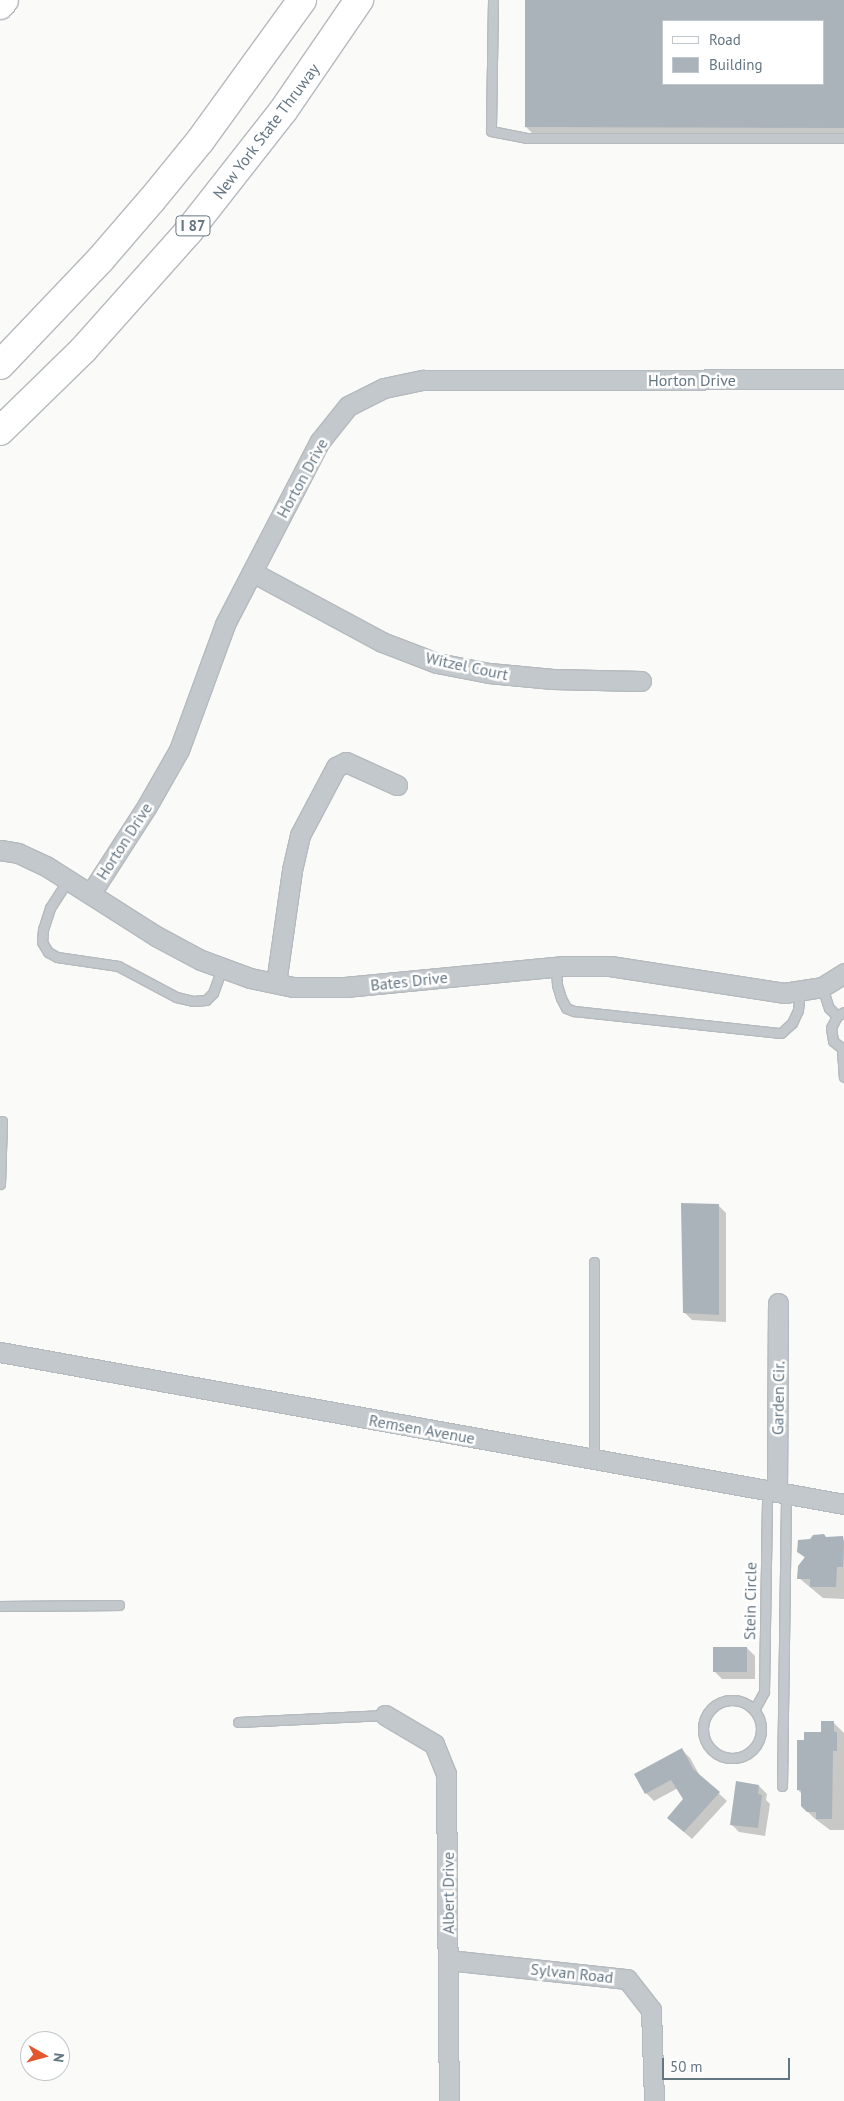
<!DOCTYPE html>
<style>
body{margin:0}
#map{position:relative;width:844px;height:2101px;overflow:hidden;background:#fafaf8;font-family:"PT Sans",sans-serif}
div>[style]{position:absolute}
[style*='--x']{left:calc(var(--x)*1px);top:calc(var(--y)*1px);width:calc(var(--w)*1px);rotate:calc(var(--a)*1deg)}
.shadow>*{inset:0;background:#0003}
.building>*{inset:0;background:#aab3b9}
.roads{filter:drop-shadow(1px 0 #b5babe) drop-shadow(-1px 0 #b5babe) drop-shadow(0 1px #b5babe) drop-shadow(0 -1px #b5babe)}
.lane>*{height:9px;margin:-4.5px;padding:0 4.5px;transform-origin:4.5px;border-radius:4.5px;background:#c3c8cc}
.lane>.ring{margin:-4.5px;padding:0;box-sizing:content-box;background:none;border:9px solid #c3c8cc;border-radius:50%}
.street>*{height:19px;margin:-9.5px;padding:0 9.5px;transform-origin:9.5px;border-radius:9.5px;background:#c3c8cc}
.primary>*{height:28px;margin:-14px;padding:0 14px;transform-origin:14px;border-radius:14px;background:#fff}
.highway>*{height:28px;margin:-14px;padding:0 14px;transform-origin:14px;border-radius:14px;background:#fff}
span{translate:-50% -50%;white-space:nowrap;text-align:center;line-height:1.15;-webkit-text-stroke:5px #fff;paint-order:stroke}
.shield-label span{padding:1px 4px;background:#fff;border:1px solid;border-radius:4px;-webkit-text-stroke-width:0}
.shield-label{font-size:15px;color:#657683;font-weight:700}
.street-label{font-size:16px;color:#657683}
.legend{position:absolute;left:662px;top:20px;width:162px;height:65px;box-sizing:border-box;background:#fff;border:1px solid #c1c8cd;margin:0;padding:6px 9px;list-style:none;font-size:15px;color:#657683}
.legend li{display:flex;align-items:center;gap:10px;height:25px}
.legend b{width:25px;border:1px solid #c1c8cd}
.north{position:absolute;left:20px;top:2031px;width:50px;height:50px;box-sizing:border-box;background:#fff;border:1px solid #c1c8cd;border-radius:50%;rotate:97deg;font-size:14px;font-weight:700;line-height:20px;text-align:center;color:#657683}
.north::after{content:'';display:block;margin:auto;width:18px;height:22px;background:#e4572e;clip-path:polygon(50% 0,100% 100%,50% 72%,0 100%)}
.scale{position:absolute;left:662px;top:2058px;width:128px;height:22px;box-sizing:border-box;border:2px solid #657683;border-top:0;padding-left:6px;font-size:15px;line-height:18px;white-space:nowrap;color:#657683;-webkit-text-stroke:4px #fff;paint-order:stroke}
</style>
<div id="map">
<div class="shadow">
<div style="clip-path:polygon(evenodd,526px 0,844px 0,844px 143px,542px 143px,526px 127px,526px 0,663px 21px,823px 21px,823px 84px,663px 84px,663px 21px)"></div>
<div style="clip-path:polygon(718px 1205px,726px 1213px,726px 1322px,692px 1320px,684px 1312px)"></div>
<div style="clip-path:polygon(814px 1536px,844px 1540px,844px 1599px,823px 1598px,799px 1578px,805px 1558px,798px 1551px)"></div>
<div style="clip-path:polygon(747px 1648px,755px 1656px,755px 1679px,722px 1679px,714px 1671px)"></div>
<div style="clip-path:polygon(833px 1722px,844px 1733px,844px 1830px,830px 1830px,814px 1818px,802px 1806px,802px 1794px,798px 1790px,805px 1741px,822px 1733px)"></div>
<div style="clip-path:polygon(682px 1750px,690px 1758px,700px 1776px,727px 1801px,692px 1839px,677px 1826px,684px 1799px,678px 1788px,654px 1801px,646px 1793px)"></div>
<div style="clip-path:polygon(759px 1786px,767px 1794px,766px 1800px,770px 1804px,765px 1836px,739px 1832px,731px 1824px)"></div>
</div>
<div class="building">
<div style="clip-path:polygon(evenodd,525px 0,844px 0,844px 128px,525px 127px,525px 0,663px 21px,823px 21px,823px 84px,663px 84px,663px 21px)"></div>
<div style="clip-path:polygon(681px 1203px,719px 1204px,719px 1315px,683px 1313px)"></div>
<div style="clip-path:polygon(824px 1534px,826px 1537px,843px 1536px,844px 1542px,843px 1567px,837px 1567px,836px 1587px,810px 1587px,810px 1579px,797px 1579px,798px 1566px,805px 1557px,797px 1552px,798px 1540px,810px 1539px,813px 1535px)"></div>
<div style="clip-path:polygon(713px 1647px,747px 1647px,747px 1672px,713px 1672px)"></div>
<div style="clip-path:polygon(821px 1721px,834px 1721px,834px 1732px,837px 1732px,837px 1751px,833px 1751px,832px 1819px,816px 1819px,816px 1812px,807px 1812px,801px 1806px,801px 1790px,797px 1790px,797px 1740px,804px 1740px,804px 1732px,821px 1732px)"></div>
<div style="clip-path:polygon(682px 1748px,693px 1769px,720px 1792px,684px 1832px,667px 1818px,683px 1799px,671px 1780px,645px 1794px,634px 1774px)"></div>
<div style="clip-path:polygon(736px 1781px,759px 1785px,758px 1794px,762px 1795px,758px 1828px,730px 1825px)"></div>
</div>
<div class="roads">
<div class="lane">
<div style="--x:493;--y:0;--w:131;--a:90.9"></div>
<div style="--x:491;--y:131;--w:36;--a:11"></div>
<div style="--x:526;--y:138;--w:318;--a:0"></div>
<div style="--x:68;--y:880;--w:33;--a:123"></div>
<div style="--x:50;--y:908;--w:22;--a:108"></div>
<div style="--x:43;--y:929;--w:13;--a:94"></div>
<div style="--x:42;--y:942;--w:12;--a:59"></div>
<div style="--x:48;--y:952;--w:10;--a:29"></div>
<div style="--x:57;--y:957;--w:62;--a:8.4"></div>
<div style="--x:118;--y:966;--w:66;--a:28.1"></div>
<div style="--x:176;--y:997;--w:17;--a:13"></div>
<div style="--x:193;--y:1001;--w:13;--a:-4"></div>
<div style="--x:206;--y:1000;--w:10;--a:-45"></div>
<div style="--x:213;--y:993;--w:27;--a:-70"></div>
<div style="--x:556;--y:966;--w:19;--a:87"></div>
<div style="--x:557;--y:985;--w:14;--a:73"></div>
<div style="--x:561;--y:998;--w:11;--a:63"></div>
<div style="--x:566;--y:1008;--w:9;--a:21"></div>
<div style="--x:574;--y:1011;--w:208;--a:6.1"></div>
<div style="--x:781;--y:1033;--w:15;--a:-42"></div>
<div style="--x:792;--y:1023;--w:14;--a:-65"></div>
<div style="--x:798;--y:1010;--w:20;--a:-84"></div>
<div style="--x:822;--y:987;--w:22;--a:72"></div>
<div style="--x:829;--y:1008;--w:11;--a:45"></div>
<div style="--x:844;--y:1012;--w:8;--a:150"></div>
<div style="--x:837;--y:1016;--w:13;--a:117"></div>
<div style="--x:831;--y:1028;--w:13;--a:81"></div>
<div style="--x:833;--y:1041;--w:14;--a:39"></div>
<div style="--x:842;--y:1050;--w:27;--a:86"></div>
<div style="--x:0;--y:1184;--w:63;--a:-88.2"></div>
<div style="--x:594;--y:1262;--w:197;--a:90"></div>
<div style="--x:0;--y:1606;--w:119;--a:-0.5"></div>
<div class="ring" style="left:703px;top:1700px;width:49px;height:49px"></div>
<div style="--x:754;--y:1710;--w:21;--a:-61"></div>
<div style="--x:764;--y:1692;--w:202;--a:-89.1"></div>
<div style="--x:238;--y:1722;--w:147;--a:-2.7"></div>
<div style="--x:782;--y:1786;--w:293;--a:-89.2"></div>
</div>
<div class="street">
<div style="--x:252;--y:572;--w:148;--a:28.3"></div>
<div style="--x:382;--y:642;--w:59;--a:20.9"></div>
<div style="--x:437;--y:663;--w:53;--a:10.9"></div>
<div style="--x:489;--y:673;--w:64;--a:5.4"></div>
<div style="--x:553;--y:679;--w:88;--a:1.3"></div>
<div style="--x:0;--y:850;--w:18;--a:9"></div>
<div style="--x:18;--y:853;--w:31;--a:25"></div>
<div style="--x:46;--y:866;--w:130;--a:32.5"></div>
<div style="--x:156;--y:936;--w:51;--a:28.1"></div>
<div style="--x:201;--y:960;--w:52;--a:20.2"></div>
<div style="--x:250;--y:978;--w:44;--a:11.8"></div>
<div style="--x:293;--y:987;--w:52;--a:0"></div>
<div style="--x:345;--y:987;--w:218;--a:-5.5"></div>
<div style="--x:562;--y:966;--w:48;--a:0"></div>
<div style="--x:610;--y:966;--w:176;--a:8.8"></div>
<div style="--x:784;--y:993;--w:38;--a:-9"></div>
<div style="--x:822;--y:987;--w:26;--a:-32"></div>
<div style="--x:91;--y:893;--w:103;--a:-57.2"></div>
<div style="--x:147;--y:806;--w:64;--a:-60.3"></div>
<div style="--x:179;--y:750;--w:134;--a:-69.9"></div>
<div style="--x:225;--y:624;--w:206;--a:-62.6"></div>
<div style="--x:320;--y:441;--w:45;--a:-51.3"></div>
<div style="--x:348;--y:406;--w:40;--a:-26.6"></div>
<div style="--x:384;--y:388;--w:40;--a:-12"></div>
<div style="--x:423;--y:380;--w:421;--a:-0.1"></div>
<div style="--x:276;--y:983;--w:114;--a:-81.9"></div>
<div style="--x:292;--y:870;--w:36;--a:-77"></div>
<div style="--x:300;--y:835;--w:77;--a:-62.1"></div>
<div style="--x:336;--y:767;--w:11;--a:-27"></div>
<div style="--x:346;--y:762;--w:56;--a:24.3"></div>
<div style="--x:0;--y:1352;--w:858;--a:10.21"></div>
<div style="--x:777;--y:1492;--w:189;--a:-89.7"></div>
<div style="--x:385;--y:1715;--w:57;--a:30.6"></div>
<div style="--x:434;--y:1744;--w:32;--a:68"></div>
<div style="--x:446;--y:1774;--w:327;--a:89.5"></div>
<div style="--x:448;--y:1960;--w:180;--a:6.1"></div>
<div style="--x:627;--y:1979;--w:39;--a:52"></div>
<div style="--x:651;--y:2010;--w:91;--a:88.1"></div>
</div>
<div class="primary">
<div style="--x:0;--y:5;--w:6;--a:-51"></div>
</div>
<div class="highway">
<div style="--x:0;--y:365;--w:145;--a:-46.4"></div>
<div style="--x:100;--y:260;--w:78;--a:-49.2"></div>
<div style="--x:151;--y:201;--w:77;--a:-50.8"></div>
<div style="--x:200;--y:141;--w:174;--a:-54.1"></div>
<div style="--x:0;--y:431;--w:116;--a:-44.3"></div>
<div style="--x:83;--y:350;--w:158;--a:-48.3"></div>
<div style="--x:188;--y:232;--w:154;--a:-51.9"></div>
<div style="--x:283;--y:111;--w:135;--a:-55.6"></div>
</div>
</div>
<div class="shield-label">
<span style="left:193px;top:226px">I 87</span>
</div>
<div class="street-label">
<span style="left:266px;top:131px;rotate:-53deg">New York State Thruway</span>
<span style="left:692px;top:380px">Horton Drive</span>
<span style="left:302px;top:478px;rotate:-61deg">Horton Drive</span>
<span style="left:467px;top:666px;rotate:12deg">Witzel Court</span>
<span style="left:124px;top:841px;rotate:-57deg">Horton Drive</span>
<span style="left:409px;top:981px;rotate:-6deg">Bates Drive</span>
<span style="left:778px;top:1398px;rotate:-89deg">Garden Cir.</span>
<span style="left:422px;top:1429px;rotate:10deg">Remsen Avenue</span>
<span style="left:750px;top:1601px;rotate:-89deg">Stein Circle</span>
<span style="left:448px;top:1893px;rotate:-90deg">Albert Drive</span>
<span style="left:572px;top:1973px;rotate:6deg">Sylvan Road</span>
</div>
<ul class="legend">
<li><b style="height:6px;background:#fff"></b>Road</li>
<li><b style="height:14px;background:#aab3b9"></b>Building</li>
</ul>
<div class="north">N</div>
<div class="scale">50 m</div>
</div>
